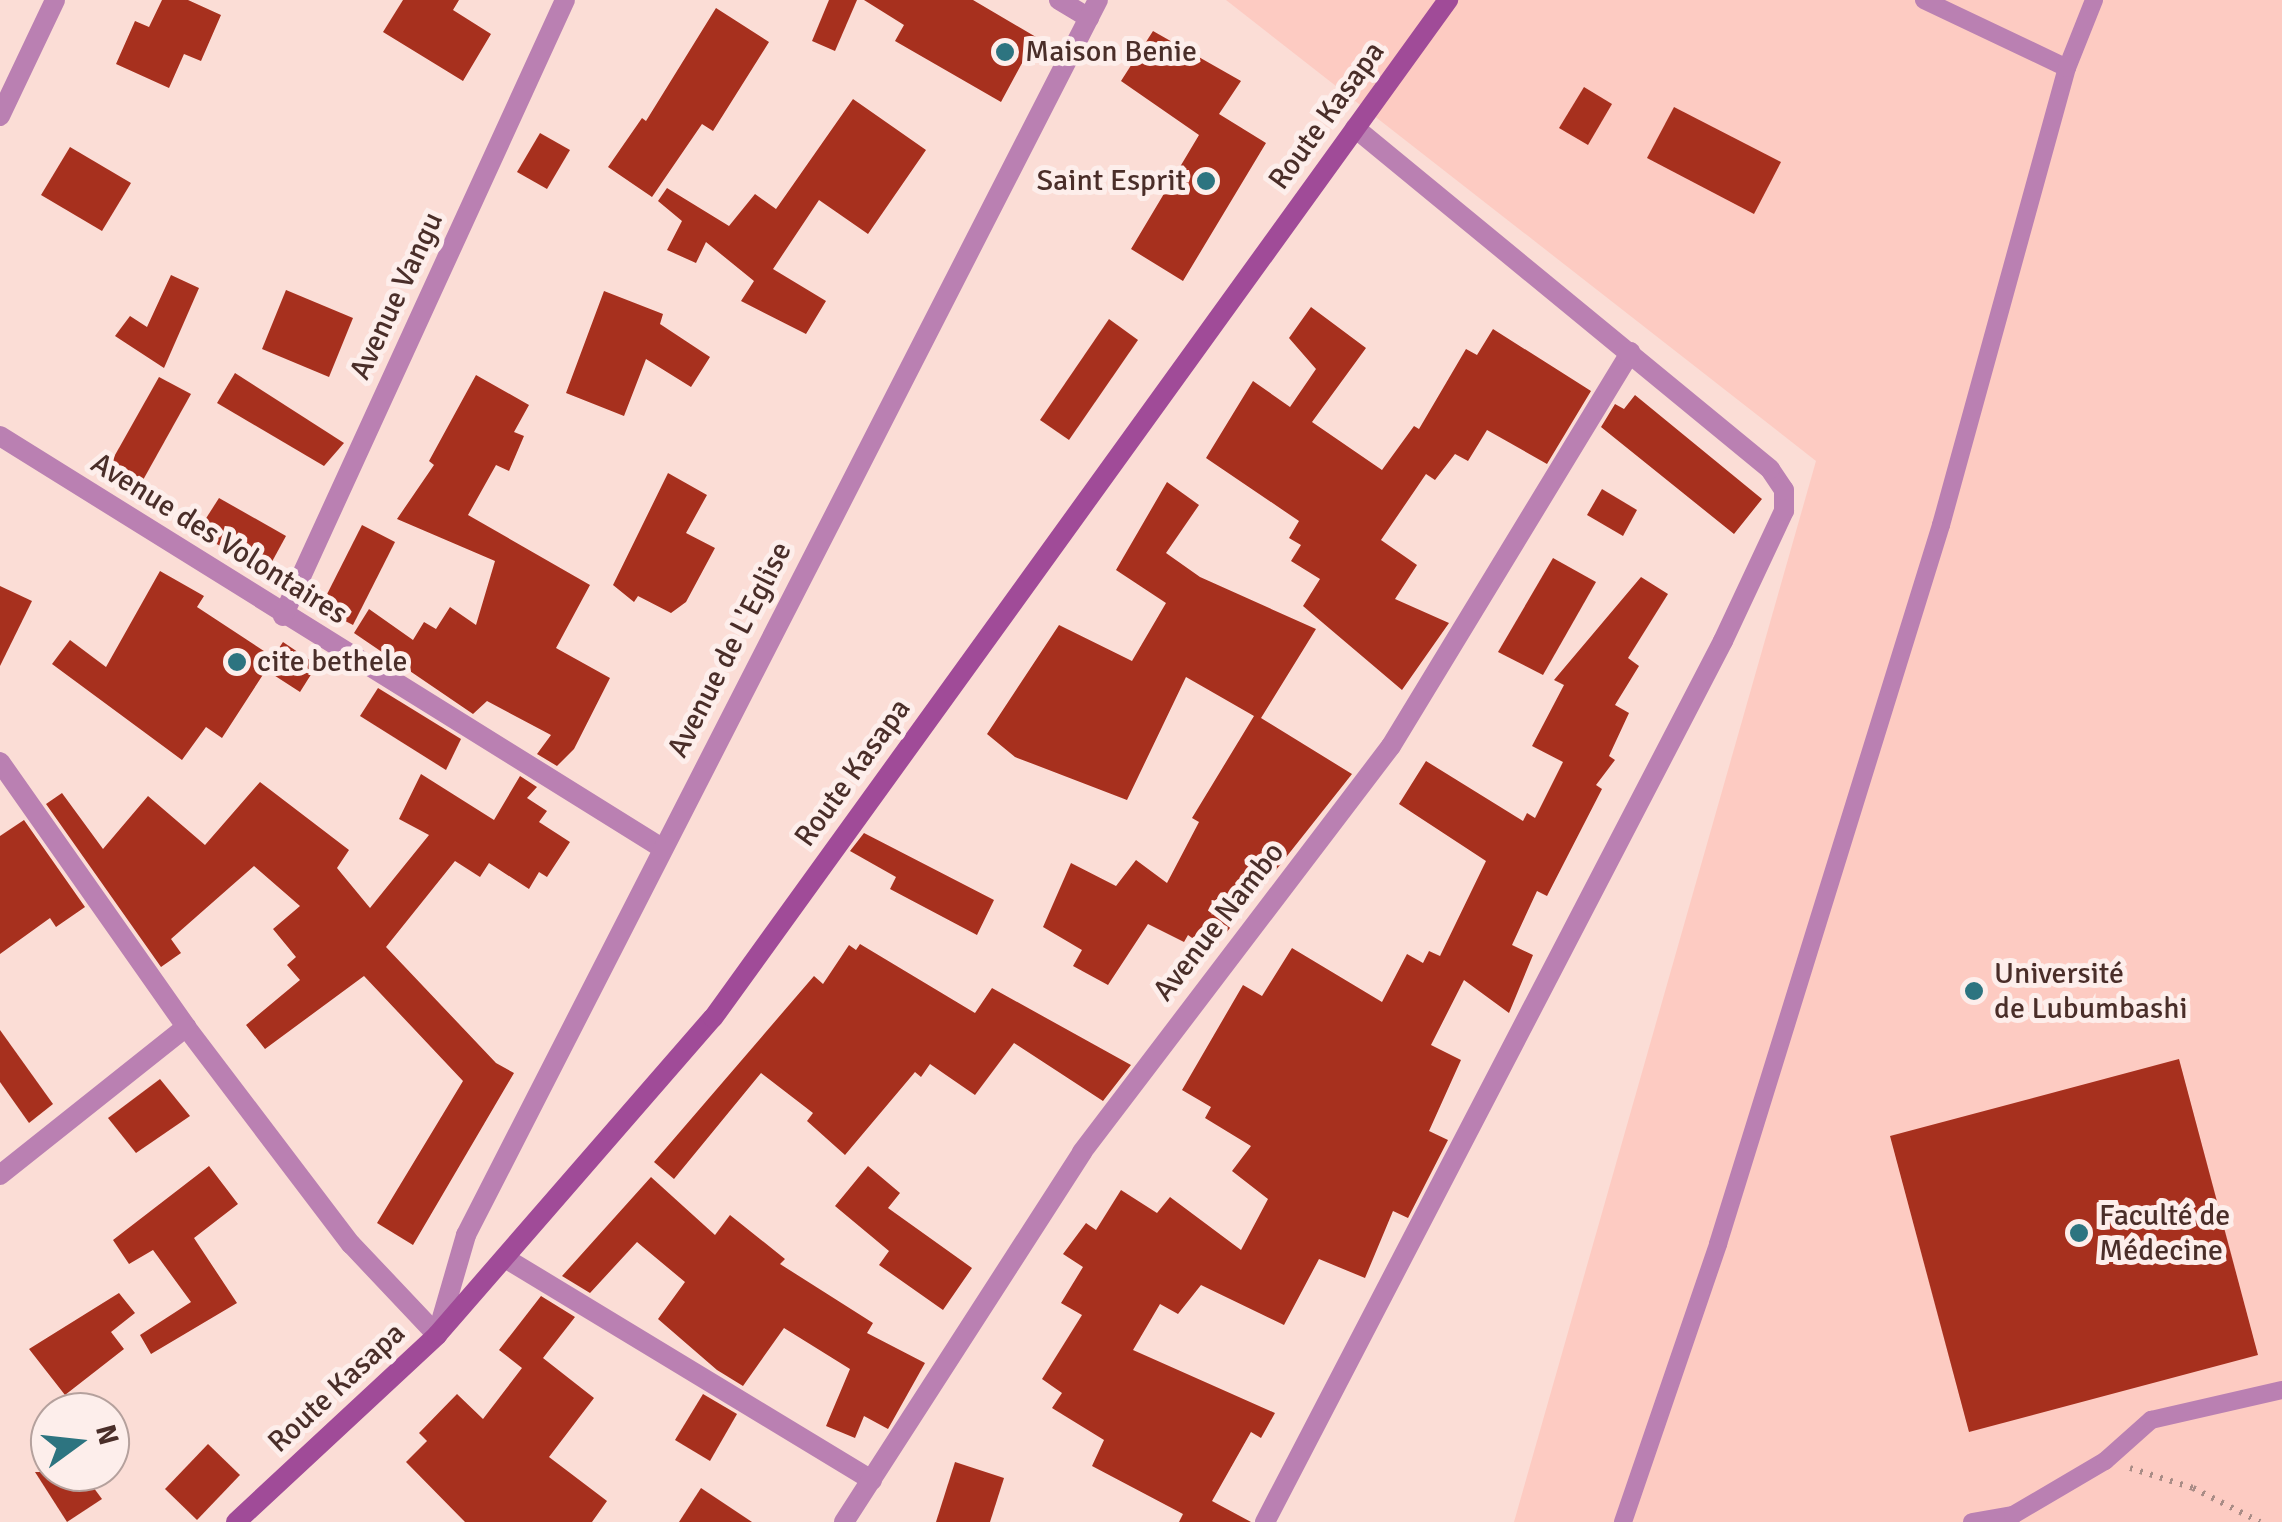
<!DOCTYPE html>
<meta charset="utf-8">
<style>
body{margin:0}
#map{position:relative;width:2282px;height:1522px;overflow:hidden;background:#fbddd6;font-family:Signika,sans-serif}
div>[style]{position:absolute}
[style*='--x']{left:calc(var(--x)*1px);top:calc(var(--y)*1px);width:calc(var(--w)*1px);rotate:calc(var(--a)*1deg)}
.built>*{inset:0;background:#fdcbc2}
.building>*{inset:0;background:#a7301e}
.path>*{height:6px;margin-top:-3px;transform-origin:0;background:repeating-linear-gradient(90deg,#a98c86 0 2.5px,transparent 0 10.5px)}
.service>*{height:18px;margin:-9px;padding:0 9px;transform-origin:9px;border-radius:9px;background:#ba80b2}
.minor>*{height:20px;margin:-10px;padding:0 10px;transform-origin:10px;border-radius:10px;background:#ba80b2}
.secondary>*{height:20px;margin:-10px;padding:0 10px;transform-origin:10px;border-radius:10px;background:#a04b98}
.dots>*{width:28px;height:28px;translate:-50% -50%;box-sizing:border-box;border:5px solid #fdeeeb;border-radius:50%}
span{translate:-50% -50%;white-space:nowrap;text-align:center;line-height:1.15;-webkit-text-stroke:10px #fdeeeb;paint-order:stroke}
.poi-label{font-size:30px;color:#4a2e29}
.left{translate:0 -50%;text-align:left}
.right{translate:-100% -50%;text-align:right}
.street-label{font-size:30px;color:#4a2e29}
.north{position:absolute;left:30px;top:1392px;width:100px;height:100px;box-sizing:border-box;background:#fdeeeb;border:2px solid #b5a19d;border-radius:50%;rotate:75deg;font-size:28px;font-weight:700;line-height:40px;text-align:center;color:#4a2e29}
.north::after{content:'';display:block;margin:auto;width:35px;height:45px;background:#2d7480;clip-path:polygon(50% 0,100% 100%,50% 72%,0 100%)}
</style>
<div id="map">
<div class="built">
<div style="clip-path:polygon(1226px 0,2282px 0,2282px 1522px,1514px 1522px,1816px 461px)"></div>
</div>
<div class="building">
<div style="clip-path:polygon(162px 0,188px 0,221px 15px,201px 61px,184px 54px,169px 88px,116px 64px,135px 21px,149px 27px)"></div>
<div style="clip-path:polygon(403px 0,459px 0,453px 10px,491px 34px,463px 81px,383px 32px)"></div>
<div style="clip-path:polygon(829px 0,857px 0,835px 51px,812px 41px)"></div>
<div style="clip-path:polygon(864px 0,973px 0,1036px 37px,1001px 102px,895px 41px,904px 25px)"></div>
<div style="clip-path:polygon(716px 8px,769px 42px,713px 131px,702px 124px,652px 197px,608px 167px,642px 118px,646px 121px)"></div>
<div style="clip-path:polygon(1153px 31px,1241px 81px,1219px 114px,1266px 143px,1183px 281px,1131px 249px,1199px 135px,1121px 81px)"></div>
<div style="clip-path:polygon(1584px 87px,1612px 104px,1588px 145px,1559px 128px)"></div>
<div style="clip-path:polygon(853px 99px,926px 150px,868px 234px,819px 200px,773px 269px,826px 301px,806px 334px,741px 301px,754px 281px,706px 242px,696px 263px,667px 250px,682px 221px,658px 201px,667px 188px,729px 226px,755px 194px,776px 209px)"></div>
<div style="clip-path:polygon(1674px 107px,1781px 162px,1754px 214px,1647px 158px)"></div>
<div style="clip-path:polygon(540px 133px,570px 150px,547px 189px,517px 172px)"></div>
<div style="clip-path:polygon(70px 147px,131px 183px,102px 231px,41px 195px)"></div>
<div style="clip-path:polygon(171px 275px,199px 288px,164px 368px,115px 336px,130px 316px,147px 327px)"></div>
<div style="clip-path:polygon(286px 290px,353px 318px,329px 377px,262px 349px)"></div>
<div style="clip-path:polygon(604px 291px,663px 314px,660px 324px,710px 357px,691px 387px,646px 359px,624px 416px,566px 393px)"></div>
<div style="clip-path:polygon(1311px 307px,1366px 348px,1312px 422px,1382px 470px,1414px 426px,1419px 429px,1466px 349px,1477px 355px,1493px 329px,1591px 391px,1547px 464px,1487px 430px,1468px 461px,1455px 454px,1435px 480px,1426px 474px,1381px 540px,1417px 565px,1395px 599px,1449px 623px,1402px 690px,1303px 606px,1320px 579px,1291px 561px,1301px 545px,1289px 538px,1299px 521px,1206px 458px,1253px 381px,1290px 407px,1316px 369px,1289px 338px)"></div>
<div style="clip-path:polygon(1109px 319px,1138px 340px,1069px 440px,1040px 420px)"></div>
<div style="clip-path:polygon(235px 373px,344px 443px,324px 466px,217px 403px)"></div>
<div style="clip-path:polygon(476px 375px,529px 405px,514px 432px,524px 436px,509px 471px,496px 465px,468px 515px,590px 585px,556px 648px,610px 678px,574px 749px,557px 766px,537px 754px,551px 735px,487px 701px,473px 714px,354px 633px,369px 609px,413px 640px,424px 622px,436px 629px,450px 607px,476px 625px,495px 561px,397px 519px,434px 465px,429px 461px)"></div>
<div style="clip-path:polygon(159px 377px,191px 394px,138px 489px,106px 471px)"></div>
<div style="clip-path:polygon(1635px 395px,1762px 499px,1734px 534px,1601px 427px,1615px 404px,1624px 409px)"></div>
<div style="clip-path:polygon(668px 473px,707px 495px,686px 533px,715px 548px,686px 602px,671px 613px,638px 596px,634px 602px,613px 585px)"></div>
<div style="clip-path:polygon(1167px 482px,1199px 505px,1166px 553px,1200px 577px,1316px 629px,1261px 718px,1352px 774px,1222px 938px,1212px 932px,1202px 945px,1188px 935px,1184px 942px,1148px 924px,1108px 985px,1073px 966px,1082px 950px,1043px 927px,1071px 863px,1116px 886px,1136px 860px,1167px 883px,1199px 822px,1192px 818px,1254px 716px,1186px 677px,1127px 800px,1015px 757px,987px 734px,1059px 625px,1132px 661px,1166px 603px,1116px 570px)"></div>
<div style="clip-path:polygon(1602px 489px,1637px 510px,1623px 536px,1587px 515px)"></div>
<div style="clip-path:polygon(219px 498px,286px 536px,268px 569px,196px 534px)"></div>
<div style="clip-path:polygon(362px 525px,395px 542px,353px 625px,320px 608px)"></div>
<div style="clip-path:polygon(1553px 558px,1596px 582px,1543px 675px,1498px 652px)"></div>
<div style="clip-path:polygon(160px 571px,204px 596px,197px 607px,273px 657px,283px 642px,317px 665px,300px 692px,266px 670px,222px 738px,206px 727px,182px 760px,52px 664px,70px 640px,106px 667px)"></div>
<div style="clip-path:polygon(1641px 577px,1668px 594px,1628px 658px,1639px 666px,1615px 705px,1629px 713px,1609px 756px,1615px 760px,1596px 785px,1602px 789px,1547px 896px,1537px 891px,1512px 945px,1533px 955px,1509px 1013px,1464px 980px,1431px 1045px,1461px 1060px,1429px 1131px,1448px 1140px,1408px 1218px,1393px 1211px,1365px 1278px,1319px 1259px,1284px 1325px,1201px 1285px,1178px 1314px,1160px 1304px,1133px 1350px,1275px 1413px,1261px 1438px,1251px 1432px,1212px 1501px,1251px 1522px,1179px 1522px,1183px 1514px,1092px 1466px,1104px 1440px,1052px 1408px,1062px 1393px,1042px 1379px,1082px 1315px,1061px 1303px,1083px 1267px,1063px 1254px,1086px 1223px,1096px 1230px,1121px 1190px,1157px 1213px,1170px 1197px,1241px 1250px,1268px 1199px,1232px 1171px,1251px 1146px,1205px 1118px,1211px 1107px,1182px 1090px,1243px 985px,1262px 996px,1292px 948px,1382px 1002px,1407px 954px,1423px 963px,1429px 951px,1440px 956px,1486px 861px,1399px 804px,1426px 761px,1523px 821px,1527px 813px,1535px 818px,1563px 762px,1532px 746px,1564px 685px,1554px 680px)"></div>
<div style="clip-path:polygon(0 586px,32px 601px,0 666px)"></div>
<div style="clip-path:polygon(378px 688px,461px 739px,446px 770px,360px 716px)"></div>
<div style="clip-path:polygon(421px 774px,494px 820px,520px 776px,537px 787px,527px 798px,547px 811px,539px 822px,570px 842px,547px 877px,539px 872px,529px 889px,489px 863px,480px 877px,455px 861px,386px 947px,496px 1063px,514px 1073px,413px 1245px,377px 1223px,463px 1081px,364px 976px,265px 1049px,246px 1025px,300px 980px,287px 965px,296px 957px,273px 929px,300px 906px,254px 866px,171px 939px,181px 953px,161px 967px,46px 804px,62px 793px,103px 849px,148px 796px,205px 845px,260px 782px,349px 850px,337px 868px,370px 908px,429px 835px,399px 819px)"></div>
<div style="clip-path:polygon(24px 820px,85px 907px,56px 927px,50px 918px,0 954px,0 836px)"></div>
<div style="clip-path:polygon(864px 833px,994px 900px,977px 935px,890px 889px,896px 877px,850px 851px)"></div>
<div style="clip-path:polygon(860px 944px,975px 1013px,992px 988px,1131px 1065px,1103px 1101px,1014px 1043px,975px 1095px,930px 1064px,921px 1077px,915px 1072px,845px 1155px,807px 1121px,813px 1113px,761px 1073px,674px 1179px,654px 1162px,814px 976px,823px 984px,849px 945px,856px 950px)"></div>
<div style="clip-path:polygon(0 1030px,53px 1104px,29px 1123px,0 1082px)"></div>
<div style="clip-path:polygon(2179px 1059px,2258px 1355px,1969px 1432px,1890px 1136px)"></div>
<div style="clip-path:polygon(160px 1079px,190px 1116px,136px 1153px,108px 1118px)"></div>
<div style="clip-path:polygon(209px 1166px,238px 1204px,194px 1238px,237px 1303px,151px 1354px,140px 1335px,191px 1302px,153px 1250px,129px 1264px,113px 1240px)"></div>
<div style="clip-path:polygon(868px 1166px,900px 1193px,888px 1208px,972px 1268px,943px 1310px,879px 1265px,889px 1251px,835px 1206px)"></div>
<div style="clip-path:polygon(651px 1177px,715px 1235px,730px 1215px,785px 1259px,780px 1264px,873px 1323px,867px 1333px,925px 1363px,888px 1429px,864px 1416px,855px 1438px,826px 1426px,850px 1369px,784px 1328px,743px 1386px,717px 1370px,658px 1319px,685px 1282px,637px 1242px,590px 1293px,562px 1276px)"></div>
<div style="clip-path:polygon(119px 1293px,135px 1313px,111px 1332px,124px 1349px,65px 1395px,29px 1349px)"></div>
<div style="clip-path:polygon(541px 1296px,575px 1317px,543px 1358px,594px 1398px,549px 1457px,607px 1501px,592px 1522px,465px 1522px,406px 1462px,427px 1441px,419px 1433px,457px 1394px,483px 1419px,522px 1368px,499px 1350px)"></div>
<div style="clip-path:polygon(703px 1394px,737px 1414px,710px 1461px,675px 1440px)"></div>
<div style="clip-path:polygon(208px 1444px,240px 1475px,197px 1520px,165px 1489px)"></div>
<div style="clip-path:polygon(955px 1462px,1004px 1478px,990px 1522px,936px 1522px)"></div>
<div style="clip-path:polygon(35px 1472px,82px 1472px,102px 1499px,67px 1522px)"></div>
<div style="clip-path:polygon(701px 1488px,752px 1522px,679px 1522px)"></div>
</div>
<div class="path">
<div style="--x:2130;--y:1468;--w:66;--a:17.6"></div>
<div style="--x:2193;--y:1488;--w:75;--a:26.9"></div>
</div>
<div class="service">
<div style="--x:1924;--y:0;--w:158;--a:25.4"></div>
<div style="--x:1623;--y:1522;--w:294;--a:-71.1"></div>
<div style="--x:1718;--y:1244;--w:753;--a:-72.77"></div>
<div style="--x:1941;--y:525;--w:474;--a:-74.6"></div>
<div style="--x:2067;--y:68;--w:73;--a:-68.3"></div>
<div style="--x:1972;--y:1522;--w:42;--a:-9.7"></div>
<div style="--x:2013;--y:1515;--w:107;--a:-30.4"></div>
<div style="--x:2105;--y:1461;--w:62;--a:-41.7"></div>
<div style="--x:2151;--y:1420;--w:134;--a:-12.9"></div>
</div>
<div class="minor">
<div style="--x:1059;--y:0;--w:35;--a:31"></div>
<div style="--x:0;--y:116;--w:128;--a:-64.6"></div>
<div style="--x:0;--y:436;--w:780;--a:31.9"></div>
<div style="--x:283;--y:616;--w:677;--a:-65.4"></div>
<div style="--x:0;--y:762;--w:324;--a:54.9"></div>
<div style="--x:186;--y:1027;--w:273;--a:52.8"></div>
<div style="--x:351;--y:1244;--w:125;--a:46.6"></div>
<div style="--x:0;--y:1175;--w:238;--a:-38.5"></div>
<div style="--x:505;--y:1258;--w:429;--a:31.2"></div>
<div style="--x:437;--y:1335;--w:104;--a:-73.8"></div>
<div style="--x:466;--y:1235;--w:1387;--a:-62.9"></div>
<div style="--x:844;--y:1522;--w:440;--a:-57.2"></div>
<div style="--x:1082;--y:1152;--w:510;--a:-52.73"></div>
<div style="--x:1391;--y:746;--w:461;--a:-58.7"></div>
<div style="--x:1265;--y:1522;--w:993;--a:-62.53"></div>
<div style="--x:1723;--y:641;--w:144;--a:-64.9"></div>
<div style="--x:1784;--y:511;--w:21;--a:-90"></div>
<div style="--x:1784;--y:490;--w:25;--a:-124"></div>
<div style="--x:1770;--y:469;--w:537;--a:-140.59"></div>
</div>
<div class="secondary">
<div style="--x:236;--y:1522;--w:275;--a:-42.9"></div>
<div style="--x:437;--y:1335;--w:420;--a:-49"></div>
<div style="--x:713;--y:1018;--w:1256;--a:-54.17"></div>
</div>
<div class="dots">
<div style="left:1005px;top:52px;background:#2d7480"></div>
<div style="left:1206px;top:181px;background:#2d7480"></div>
<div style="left:237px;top:662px;background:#2d7480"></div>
<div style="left:1974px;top:991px;background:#2d7480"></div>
<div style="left:2079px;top:1233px;background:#2d7480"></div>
</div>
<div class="poi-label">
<span class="left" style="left:1025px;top:52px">Maison Benie</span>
<span class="right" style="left:1186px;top:181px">Saint Esprit</span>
<span class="left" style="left:257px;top:662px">cite bethele</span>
<span class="left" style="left:1994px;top:991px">Université<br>de Lubumbashi</span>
<span class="left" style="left:2099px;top:1233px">Faculté de<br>Médecine</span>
</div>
<div class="street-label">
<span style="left:1327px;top:116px;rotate:-54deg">Route Kasapa</span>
<span style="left:397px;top:296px;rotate:-65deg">Avenue Vangu</span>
<span style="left:219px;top:539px;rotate:32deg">Avenue des Volontaires</span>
<span style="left:730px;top:650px;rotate:-63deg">Avenue de L'Eglise</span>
<span style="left:853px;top:773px;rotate:-54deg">Route Kasapa</span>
<span style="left:1219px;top:922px;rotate:-52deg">Avenue Nambo</span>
<span style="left:337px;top:1388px;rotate:-43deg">Route Kasapa</span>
</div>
<div class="north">N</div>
</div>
